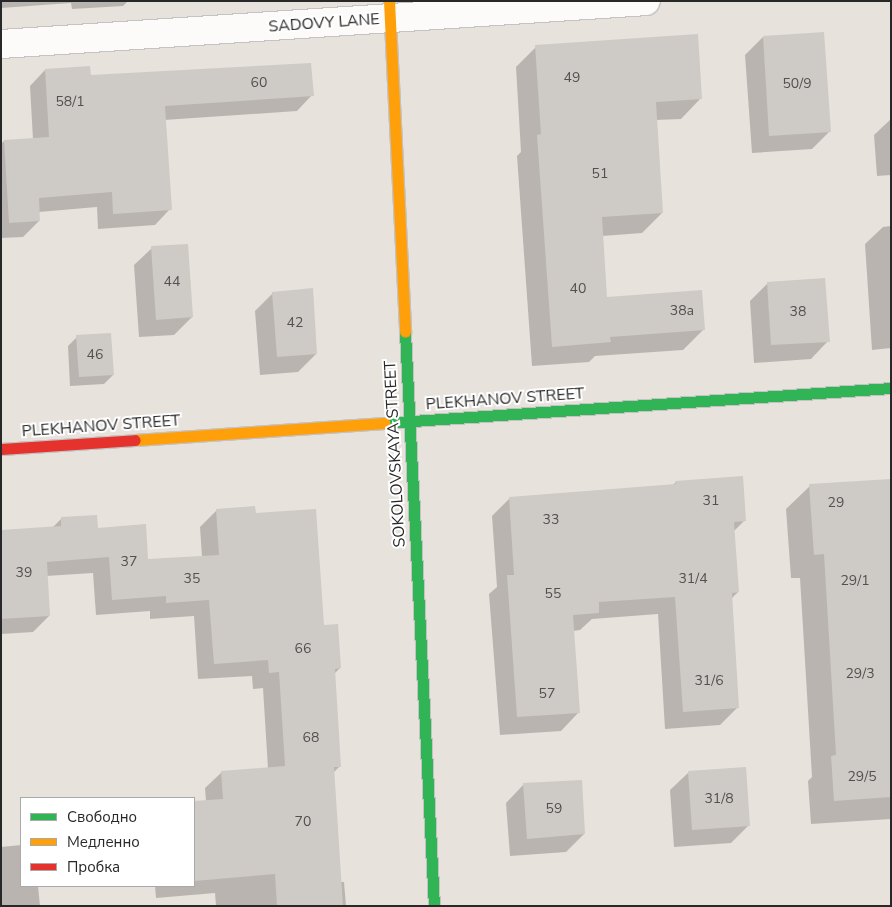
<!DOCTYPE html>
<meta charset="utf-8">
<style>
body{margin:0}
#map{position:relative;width:892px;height:907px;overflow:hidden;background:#e8e2dc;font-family:"Nunito Sans",sans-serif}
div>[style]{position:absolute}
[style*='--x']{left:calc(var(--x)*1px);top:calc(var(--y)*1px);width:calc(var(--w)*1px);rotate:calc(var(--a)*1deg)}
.shadow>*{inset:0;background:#0003}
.building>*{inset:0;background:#cecac6}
.roads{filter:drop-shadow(1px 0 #c4c2c3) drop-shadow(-1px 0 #c4c2c3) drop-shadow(0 1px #c4c2c3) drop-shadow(0 -1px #c4c2c3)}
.street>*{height:28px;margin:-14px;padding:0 14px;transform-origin:14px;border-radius:14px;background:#fcfbfa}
.fast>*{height:11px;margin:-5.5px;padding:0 5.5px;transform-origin:5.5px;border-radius:5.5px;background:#30b455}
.slow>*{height:11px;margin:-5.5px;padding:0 5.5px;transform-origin:5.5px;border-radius:5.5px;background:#ff9f0a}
.jam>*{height:11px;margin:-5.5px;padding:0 5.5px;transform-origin:5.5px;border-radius:5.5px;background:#e5322d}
span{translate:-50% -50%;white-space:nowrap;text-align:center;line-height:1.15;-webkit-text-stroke:4px #fff;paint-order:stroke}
.number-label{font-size:14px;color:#525150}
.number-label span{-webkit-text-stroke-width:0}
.street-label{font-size:16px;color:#282828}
.frame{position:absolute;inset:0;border:2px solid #282828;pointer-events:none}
.legend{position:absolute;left:20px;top:797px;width:175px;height:90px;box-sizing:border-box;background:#fff;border:1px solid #a9a9a9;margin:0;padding:6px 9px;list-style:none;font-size:15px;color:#282828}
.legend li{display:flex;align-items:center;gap:10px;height:25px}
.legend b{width:25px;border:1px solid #a9a9a9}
</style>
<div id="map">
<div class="shadow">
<div style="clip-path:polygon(1px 1px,128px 1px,123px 6px,72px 9px,71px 3px,1px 8px)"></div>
<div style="clip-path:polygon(763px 37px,830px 131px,812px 149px,752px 153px,745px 55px)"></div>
<div style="clip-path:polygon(536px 47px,701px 98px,681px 119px,656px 120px,662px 213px,642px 233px,602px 236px,606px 298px,704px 329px,683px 350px,595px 356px,589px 362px,532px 366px,517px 156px,521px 152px,516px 67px)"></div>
<div style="clip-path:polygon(45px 70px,90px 76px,312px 95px,297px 111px,164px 120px,170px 209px,155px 225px,98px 229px,97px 207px,39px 212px,39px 221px,23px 237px,1px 238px,1px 144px,4px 141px,33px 140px,30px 86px)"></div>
<div style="clip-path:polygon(891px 119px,891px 175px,877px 176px,874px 135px)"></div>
<div style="clip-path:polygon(891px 226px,891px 348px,872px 350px,865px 244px,883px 227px)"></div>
<div style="clip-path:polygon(152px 248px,192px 317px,174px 335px,139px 337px,134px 265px)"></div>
<div style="clip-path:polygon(768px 283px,828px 341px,811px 359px,754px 363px,750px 301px)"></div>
<div style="clip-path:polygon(273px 293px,316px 354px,298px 372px,260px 375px,255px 311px)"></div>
<div style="clip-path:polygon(77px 337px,113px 375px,104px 384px,70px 386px,68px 346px)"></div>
<div style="clip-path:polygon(676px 482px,745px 520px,734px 531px,738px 592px,731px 599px,738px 707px,720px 725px,665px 729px,658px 614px,592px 619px,580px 630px,573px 631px,578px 713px,561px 731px,500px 735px,489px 594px,497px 587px,492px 516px,510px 498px,672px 486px)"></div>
<div style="clip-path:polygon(810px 486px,891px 657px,891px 819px,811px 824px,808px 781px,812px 777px,800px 578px,791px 578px,786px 509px)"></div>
<div style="clip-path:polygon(216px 511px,255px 515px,322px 626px,340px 668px,334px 674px,340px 766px,333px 773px,340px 882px,344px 882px,346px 906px,216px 906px,215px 893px,156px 898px,155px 886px,194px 886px,194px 802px,206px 801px,205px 788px,222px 772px,268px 769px,263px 688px,253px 689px,252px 676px,198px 679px,194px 616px,150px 619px,150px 611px,96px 615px,93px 573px,46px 576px,49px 616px,33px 632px,1px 634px,1px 531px,52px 528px,61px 519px,97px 529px,147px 561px,202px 557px,200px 527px)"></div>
<div style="clip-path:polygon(688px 773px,749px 825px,731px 843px,674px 847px,670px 790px)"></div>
<div style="clip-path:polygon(523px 785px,584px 834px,566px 852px,510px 856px,506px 803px)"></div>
<div style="clip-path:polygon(21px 845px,21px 886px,38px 886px,40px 906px,1px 906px,1px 847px)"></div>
</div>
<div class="building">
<div style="clip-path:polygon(824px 32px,831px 132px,769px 136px,763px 36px)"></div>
<div style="clip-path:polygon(698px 34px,702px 99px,656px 102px,663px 213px,602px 217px,607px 297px,702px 290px,705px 330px,610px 337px,611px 342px,552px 347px,537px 135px,541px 134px,535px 45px)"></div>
<div style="clip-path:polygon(311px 63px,314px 96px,165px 106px,172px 210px,113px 214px,112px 192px,39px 198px,40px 221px,9px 223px,4px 140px,49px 137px,45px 69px,90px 66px,91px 75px)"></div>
<div style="clip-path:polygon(188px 244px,193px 317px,156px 320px,151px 246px)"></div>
<div style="clip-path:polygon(825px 278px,830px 342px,771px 345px,767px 282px)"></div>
<div style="clip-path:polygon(313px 288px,317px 354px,277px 357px,272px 292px)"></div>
<div style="clip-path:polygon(111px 333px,114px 375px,79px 377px,76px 335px)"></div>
<div style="clip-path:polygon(743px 476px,746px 521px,734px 522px,739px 592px,732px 593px,739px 708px,683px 712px,675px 597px,599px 602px,599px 613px,573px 615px,580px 713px,517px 717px,507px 575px,514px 575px,509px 497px,676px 484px,675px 481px)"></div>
<div style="clip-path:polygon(891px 479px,891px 797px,834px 801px,831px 756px,836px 755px,824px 554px,814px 555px,809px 484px)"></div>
<div style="clip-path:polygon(255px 506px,256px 513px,316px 509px,324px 625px,338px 624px,341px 668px,335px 669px,341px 767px,334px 767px,343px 906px,277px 906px,275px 874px,194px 881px,194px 801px,223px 799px,221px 771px,285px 766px,279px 672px,269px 673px,268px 660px,214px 664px,209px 600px,166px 603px,166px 596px,112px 600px,109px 557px,47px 562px,50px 616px,1px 619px,1px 530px,61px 526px,61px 517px,97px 515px,98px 528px,146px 524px,148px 559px,219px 555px,216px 509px)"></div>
<div style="clip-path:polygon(746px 767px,750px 826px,692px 830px,688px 771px)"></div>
<div style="clip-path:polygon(582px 780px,585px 834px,527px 839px,523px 783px)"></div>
</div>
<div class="roads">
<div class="street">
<div style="--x:1;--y:44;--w:646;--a:-3.81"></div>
</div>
<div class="fast">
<div style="--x:405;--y:332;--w:575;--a:87.11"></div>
<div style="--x:384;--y:423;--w:508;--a:-3.95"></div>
</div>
<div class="slow">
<div style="--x:389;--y:1;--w:331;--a:87.2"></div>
<div style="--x:135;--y:440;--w:250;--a:-3.9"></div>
</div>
<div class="jam">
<div style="--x:1;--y:449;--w:134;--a:-3.8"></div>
</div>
</div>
<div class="number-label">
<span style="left:572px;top:78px">49</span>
<span style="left:259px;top:83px">60</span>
<span style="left:797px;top:84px">50/9</span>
<span style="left:70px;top:102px">58/1</span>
<span style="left:600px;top:174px">51</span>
<span style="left:172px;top:282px">44</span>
<span style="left:578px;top:289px">40</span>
<span style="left:682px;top:311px">38а</span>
<span style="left:798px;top:312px">38</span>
<span style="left:295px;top:323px">42</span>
<span style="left:95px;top:355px">46</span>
<span style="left:711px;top:501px">31</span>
<span style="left:836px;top:503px">29</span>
<span style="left:551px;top:520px">33</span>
<span style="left:129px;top:562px">37</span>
<span style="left:24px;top:573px">39</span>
<span style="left:192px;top:579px">35</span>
<span style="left:693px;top:579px">31/4</span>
<span style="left:855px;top:581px">29/1</span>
<span style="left:553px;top:594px">55</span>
<span style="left:303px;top:649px">66</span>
<span style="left:860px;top:674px">29/3</span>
<span style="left:709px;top:681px">31/6</span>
<span style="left:547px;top:694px">57</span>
<span style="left:311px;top:738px">68</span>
<span style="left:862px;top:777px">29/5</span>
<span style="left:719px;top:799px">31/8</span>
<span style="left:554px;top:809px">59</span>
<span style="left:303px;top:822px">70</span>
</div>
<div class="street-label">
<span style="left:324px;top:23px;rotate:-4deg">SADOVY LANE</span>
<span style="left:505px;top:399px;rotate:-4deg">PLEKHANOV STREET</span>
<span style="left:101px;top:426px;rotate:-4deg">PLEKHANOV STREET</span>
<span style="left:395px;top:454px;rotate:-93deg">SOKOLOVSKAYA STREET</span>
</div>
<div class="frame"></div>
<ul class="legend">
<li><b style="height:6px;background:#30b455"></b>Свободно</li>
<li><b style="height:6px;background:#ff9f0a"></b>Медленно</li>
<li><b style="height:6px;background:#e5322d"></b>Пробка</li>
</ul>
</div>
